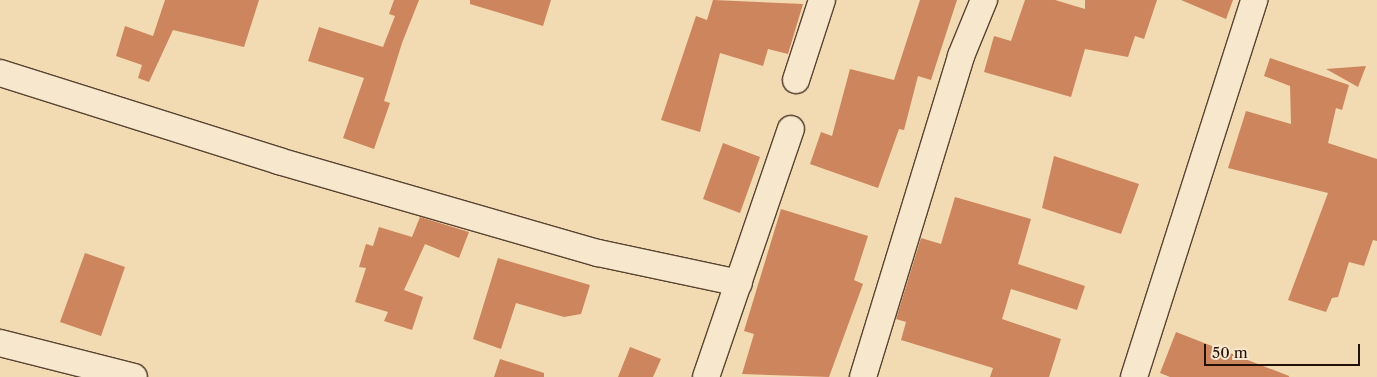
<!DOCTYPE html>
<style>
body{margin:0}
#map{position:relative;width:1377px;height:377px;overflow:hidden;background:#f2dab2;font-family:"Libre Caslon Text",serif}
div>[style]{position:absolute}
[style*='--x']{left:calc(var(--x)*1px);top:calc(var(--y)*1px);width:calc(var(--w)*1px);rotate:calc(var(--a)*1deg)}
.building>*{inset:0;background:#cc855d}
.roads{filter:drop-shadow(1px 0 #584331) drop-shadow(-1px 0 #584331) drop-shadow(0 1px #584331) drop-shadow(0 -1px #584331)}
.minor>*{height:26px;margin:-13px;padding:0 13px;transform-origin:13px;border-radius:13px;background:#f7e7cd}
span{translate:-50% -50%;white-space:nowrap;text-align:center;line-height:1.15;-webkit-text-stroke:4px #f7e7cd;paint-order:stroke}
.scale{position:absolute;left:1204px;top:344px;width:156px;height:22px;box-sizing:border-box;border:2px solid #241106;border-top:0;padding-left:6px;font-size:15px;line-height:18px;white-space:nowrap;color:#241106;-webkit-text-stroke:4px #f7e7cd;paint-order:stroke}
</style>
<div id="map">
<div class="building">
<div style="clip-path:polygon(165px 0,259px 0,244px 47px,173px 30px,149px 82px,138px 78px,142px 65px,116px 56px,125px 26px,153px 36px)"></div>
<div style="clip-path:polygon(394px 0,419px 0,402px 43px,384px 101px,390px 103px,374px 149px,343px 138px,364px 78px,308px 61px,319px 27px,383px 47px,395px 16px,389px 14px)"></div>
<div style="clip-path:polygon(470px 0,551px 0,543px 26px,470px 4px)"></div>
<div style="clip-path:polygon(713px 0,803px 4px,788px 54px,768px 49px,763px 66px,720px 53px,700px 132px,661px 120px,696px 16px,707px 20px)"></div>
<div style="clip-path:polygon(920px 0,957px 0,931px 80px,918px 76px,904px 130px,899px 129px,878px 188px,810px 164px,821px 132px,832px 136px,850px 69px,894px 80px)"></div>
<div style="clip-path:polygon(1025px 0,1055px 0,1085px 9px,1085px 0,1157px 0,1144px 39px,1135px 36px,1128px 57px,1085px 49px,1071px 97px,984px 72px,994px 36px,1011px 41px)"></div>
<div style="clip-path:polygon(1181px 0,1233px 0,1226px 19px)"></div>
<div style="clip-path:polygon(1270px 58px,1349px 85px,1342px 110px,1336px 108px,1328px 143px,1377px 159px,1377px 241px,1373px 240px,1364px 266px,1349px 262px,1338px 297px,1332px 298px,1326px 312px,1288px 300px,1328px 193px,1228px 168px,1246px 111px,1291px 124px,1290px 86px,1264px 76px)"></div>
<div style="clip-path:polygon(1366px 66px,1358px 87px,1326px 69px)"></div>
<div style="clip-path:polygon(723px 143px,760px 157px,740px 213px,703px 199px)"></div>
<div style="clip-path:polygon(1054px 156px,1139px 184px,1121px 234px,1042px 208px)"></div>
<div style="clip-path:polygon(955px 197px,1031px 219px,1018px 264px,1085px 286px,1077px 310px,1011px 289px,1002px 319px,1061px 339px,1049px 377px,990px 377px,993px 368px,901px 340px,906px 322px,896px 319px,921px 238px,941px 244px)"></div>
<div style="clip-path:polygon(781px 209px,868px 236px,854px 280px,863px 284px,829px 377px,742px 374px,754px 334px,744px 331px)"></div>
<div style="clip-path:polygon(420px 217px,469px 232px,459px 258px,425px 244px,404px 290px,423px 297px,412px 330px,384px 321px,388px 312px,355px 302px,366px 268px,359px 267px,366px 244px,373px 246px,379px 227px,412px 237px)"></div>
<div style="clip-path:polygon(85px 253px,125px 267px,101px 336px,60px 322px)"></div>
<div style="clip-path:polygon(498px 258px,590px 285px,581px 314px,564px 317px,516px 303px,501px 349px,473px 339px)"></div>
<div style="clip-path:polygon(1176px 332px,1289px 376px,1289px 377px,1170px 377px,1160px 373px)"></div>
<div style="clip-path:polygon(630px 347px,661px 359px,653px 377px,618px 377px)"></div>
<div style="clip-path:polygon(500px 359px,544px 373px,544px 377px,494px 377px)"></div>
</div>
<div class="roads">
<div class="minor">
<div style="--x:0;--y:73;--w:293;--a:17.5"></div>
<div style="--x:279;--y:161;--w:332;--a:16.1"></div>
<div style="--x:598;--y:253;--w:144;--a:12"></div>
<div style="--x:796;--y:80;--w:84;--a:-72"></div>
<div style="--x:0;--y:343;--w:138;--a:14.2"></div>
<div style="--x:706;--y:377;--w:262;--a:-71.1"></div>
<div style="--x:863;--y:377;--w:336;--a:-73"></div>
<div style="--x:961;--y:56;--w:61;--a:-67.7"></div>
<div style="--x:1134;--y:377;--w:396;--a:-72.3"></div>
</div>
</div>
<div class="scale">50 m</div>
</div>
